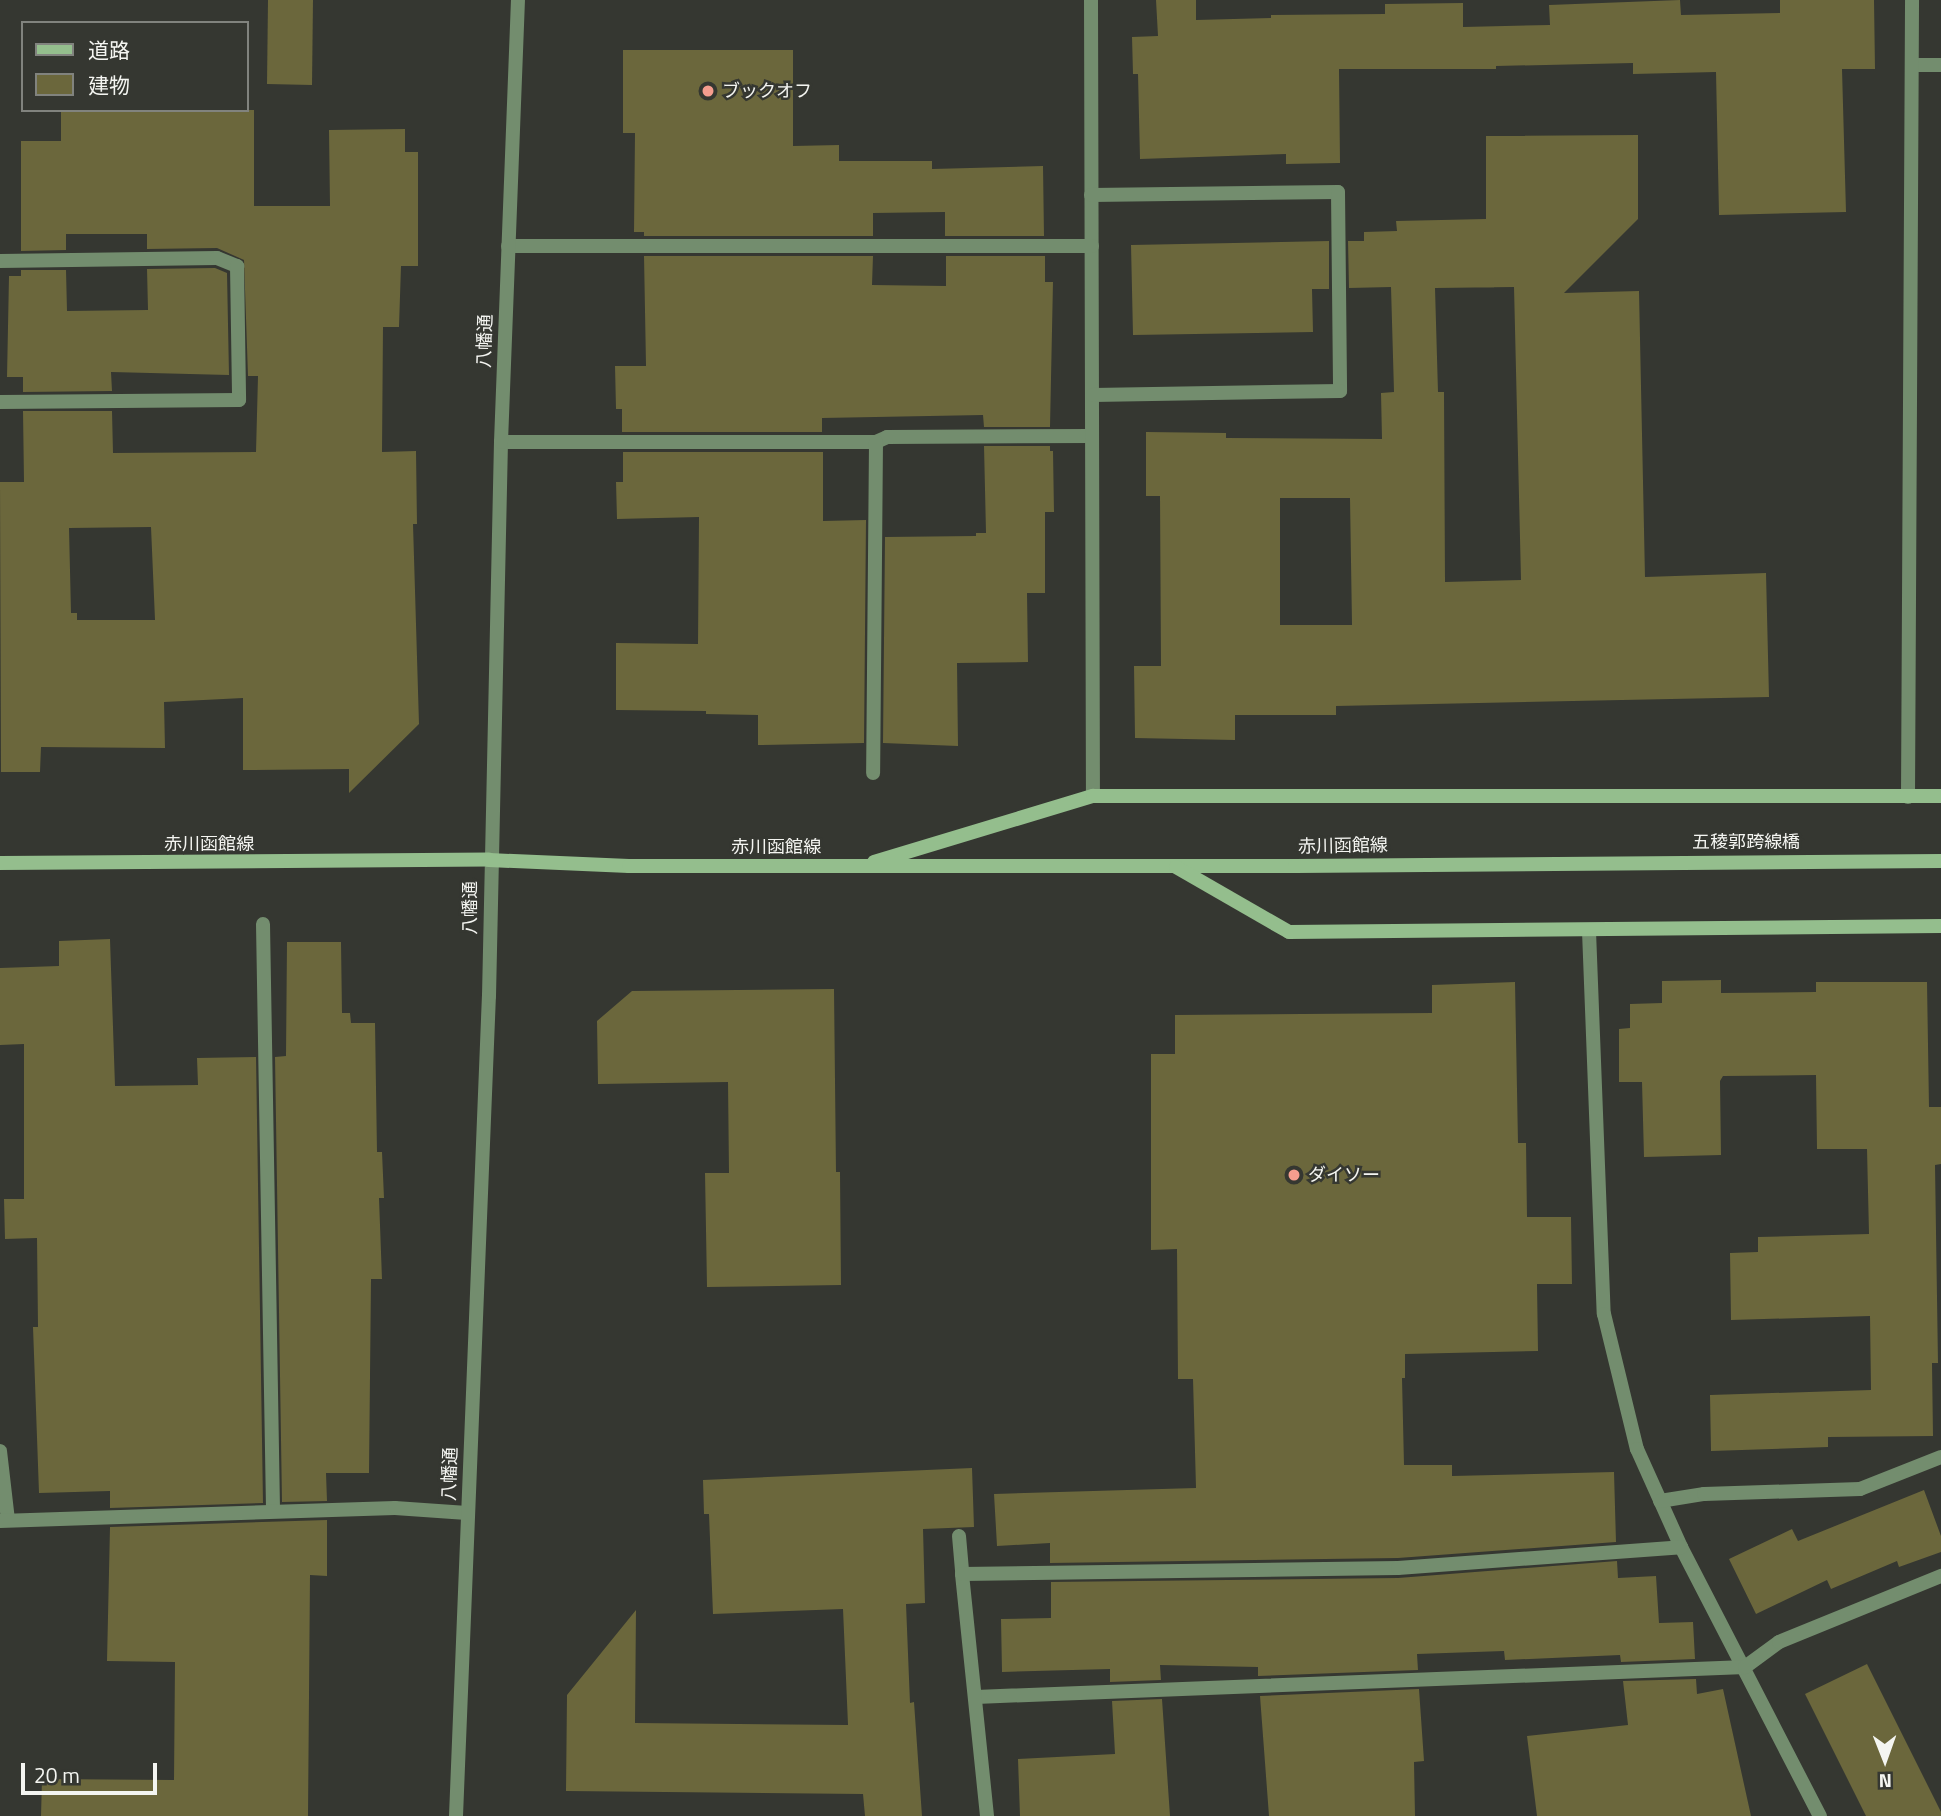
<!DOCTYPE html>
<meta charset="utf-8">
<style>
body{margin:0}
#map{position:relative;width:1941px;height:1816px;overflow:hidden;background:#353731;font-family:"Titillium Web","Noto Sans JP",sans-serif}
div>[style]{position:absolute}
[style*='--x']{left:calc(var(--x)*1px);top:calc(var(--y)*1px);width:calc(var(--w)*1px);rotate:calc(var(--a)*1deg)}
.building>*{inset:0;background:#6b673c}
.service>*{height:14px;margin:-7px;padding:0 7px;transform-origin:7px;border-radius:7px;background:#738d6e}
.minor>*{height:14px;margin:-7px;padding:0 7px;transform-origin:7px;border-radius:7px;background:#738d6e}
.tertiary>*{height:14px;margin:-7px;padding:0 7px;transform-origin:7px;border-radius:7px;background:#738d6e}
.secondary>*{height:14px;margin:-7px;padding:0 7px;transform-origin:7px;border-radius:7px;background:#94be8d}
.dots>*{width:19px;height:19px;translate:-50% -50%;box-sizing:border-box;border:4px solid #353731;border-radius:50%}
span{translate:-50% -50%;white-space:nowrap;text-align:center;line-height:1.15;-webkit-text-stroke:5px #353731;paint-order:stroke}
.poi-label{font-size:18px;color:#f4f5f1}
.left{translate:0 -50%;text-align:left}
.street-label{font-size:18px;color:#f4f5f1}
.legend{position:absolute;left:21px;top:21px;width:228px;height:91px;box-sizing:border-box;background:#353731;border:2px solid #81837e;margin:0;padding:9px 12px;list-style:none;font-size:21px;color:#f4f5f1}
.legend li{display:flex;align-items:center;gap:14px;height:35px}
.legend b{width:35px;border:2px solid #81837e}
.north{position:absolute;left:1850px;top:1725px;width:70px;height:70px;-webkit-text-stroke:5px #353731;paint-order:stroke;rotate:179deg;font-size:19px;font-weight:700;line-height:28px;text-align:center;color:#f4f5f1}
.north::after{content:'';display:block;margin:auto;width:24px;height:32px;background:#f4f5f1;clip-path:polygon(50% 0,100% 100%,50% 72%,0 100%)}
.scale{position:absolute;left:21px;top:1763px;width:136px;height:32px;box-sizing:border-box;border:4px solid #f4f5f1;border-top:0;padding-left:9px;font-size:21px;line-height:24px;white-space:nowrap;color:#f4f5f1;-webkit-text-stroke:5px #353731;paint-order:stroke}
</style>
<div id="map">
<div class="building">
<div style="clip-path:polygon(268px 0,313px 0,312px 85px,267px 84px)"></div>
<div style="clip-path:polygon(1156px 0,1196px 0,1196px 20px,1271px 18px,1271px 15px,1385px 14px,1385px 4px,1463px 3px,1463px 27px,1550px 25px,1549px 5px,1680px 0,1681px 15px,1780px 13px,1780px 0,1874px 0,1875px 69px,1842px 69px,1846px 212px,1719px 215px,1716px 72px,1633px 74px,1633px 63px,1496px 66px,1496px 69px,1339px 69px,1340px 163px,1286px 164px,1286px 154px,1140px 159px,1138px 74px,1133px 74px,1132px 37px,1158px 36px)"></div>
<div style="clip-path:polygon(623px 50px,793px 50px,793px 146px,839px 145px,839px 161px,932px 161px,932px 169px,1043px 166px,1044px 236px,945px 236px,945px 212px,873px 213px,873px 236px,644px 236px,644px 232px,634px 232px,635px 133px,623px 133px)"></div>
<div style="clip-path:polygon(evenodd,61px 110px,254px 110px,254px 206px,330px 206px,329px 130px,405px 129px,405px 152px,418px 152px,418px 266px,401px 266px,399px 327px,383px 327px,382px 452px,416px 451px,417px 524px,413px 524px,419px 724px,349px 793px,349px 769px,243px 770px,243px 698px,164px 702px,165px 748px,41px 747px,40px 772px,1px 772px,0 482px,24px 482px,23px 411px,112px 411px,113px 453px,256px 452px,258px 376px,248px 376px,244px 260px,217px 248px,147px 249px,147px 234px,66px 234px,66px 250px,21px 251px,21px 141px,61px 141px,61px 110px,151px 527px,155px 620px,77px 620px,77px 613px,71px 613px,69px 528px,151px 527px)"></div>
<div style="clip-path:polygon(evenodd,1638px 135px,1638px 219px,1564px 293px,1639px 291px,1645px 577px,1766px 573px,1769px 697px,1336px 706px,1336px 715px,1235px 715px,1235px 740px,1135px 738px,1134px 666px,1161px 666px,1160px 496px,1146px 496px,1146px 432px,1226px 433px,1226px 438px,1382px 439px,1381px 393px,1394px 392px,1391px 287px,1349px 288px,1348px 241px,1364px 241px,1364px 232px,1397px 231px,1396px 221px,1486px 219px,1486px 136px,1638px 135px,1514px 287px,1521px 580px,1445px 582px,1444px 392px,1438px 392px,1435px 288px,1514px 287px,1638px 135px,1280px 498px,1350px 498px,1352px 625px,1280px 625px,1280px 498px)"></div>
<div style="clip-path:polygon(1329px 241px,1329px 289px,1312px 289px,1313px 332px,1133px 335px,1131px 245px)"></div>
<div style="clip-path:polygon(644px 256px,873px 256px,872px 285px,946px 286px,946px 256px,1045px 256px,1045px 282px,1053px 282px,1050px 427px,984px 427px,983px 415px,822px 418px,822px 432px,622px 432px,622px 409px,616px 409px,615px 366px,646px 366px)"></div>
<div style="clip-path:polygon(215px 268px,227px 273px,229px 375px,111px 372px,112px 391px,23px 392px,23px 377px,7px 377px,9px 276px,21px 276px,21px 270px,66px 270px,67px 311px,148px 310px,147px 269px)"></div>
<div style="clip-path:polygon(984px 446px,1050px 446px,1050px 451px,1053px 451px,1054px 512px,1045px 512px,1045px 593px,1027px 593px,1028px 662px,957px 663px,958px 746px,883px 743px,885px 537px,976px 536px,976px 533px,986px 533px)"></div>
<div style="clip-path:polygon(623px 452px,823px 452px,823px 521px,866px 520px,864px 743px,758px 745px,758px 715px,706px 714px,706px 711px,616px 710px,616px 643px,698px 644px,699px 517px,617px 519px,616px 482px,623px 482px)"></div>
<div style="clip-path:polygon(110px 939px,115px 1086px,198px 1085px,197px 1058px,256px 1057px,263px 1503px,110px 1508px,110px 1491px,39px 1493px,33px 1327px,38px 1327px,37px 1238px,5px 1239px,4px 1199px,24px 1199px,24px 1044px,0 1045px,0 968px,59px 966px,59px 941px)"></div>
<div style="clip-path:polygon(287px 942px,341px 942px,342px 1013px,350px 1013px,351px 1023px,375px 1023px,377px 1152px,382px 1152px,384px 1198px,379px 1198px,382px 1279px,371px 1279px,369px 1473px,326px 1473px,327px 1501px,282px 1502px,275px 1057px,286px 1056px)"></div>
<div style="clip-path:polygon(1721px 980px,1721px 993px,1816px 992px,1816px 982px,1927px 982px,1929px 1107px,1941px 1107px,1941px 1164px,1935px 1165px,1938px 1363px,1932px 1363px,1933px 1436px,1828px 1437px,1828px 1447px,1711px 1451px,1710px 1395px,1871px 1390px,1870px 1316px,1731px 1320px,1730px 1253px,1758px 1252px,1758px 1237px,1869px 1234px,1867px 1149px,1817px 1149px,1816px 1075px,1723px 1076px,1720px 1081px,1721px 1155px,1644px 1157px,1642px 1082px,1619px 1082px,1619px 1029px,1630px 1028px,1630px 1004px,1662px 1003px,1662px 981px)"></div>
<div style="clip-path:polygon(1515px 982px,1518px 1143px,1526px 1143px,1527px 1217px,1571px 1217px,1572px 1284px,1537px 1284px,1538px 1351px,1405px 1354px,1405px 1378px,1402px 1378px,1404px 1465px,1452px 1465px,1452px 1476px,1614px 1472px,1616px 1542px,1398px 1558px,1050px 1563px,1050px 1543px,997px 1546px,994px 1494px,1196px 1488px,1193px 1379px,1178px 1379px,1177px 1249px,1151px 1250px,1151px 1054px,1175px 1054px,1175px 1015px,1432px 1013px,1432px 985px)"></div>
<div style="clip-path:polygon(834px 989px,836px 1172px,840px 1172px,841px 1285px,707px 1287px,705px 1173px,729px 1173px,728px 1082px,598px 1084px,597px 1021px,632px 991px)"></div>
<div style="clip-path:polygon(972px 1468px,974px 1527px,923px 1529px,925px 1603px,906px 1604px,910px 1703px,914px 1702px,922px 1816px,865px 1816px,863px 1794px,566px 1791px,567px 1695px,636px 1610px,635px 1723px,848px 1725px,843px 1609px,713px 1614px,709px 1514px,704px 1514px,703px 1480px)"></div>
<div style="clip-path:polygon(1924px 1490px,1941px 1536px,1941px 1552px,1899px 1567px,1897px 1561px,1831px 1589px,1827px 1580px,1756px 1614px,1729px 1559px,1792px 1529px,1798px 1541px)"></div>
<div style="clip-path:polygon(327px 1520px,327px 1576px,310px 1575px,308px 1816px,41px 1816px,42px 1779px,174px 1780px,175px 1662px,107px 1661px,110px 1527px)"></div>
<div style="clip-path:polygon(1617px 1561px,1618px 1578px,1656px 1576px,1659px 1623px,1693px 1622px,1695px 1659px,1621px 1662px,1620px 1655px,1505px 1660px,1504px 1651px,1417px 1654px,1418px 1670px,1258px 1676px,1258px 1667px,1160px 1665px,1161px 1680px,1110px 1682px,1110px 1669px,1002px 1672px,1001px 1619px,1051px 1618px,1051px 1582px,1398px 1578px)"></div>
<div style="clip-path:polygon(1867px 1664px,1941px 1812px,1941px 1816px,1866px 1816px,1805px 1694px)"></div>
<div style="clip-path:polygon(1696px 1679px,1697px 1694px,1723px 1689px,1751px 1816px,1537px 1816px,1527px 1736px,1628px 1725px,1623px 1681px)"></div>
<div style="clip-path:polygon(1419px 1689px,1424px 1761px,1414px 1762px,1415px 1816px,1269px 1816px,1260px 1696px)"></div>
<div style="clip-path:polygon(1162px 1699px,1170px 1816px,1020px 1816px,1018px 1759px,1115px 1754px,1112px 1701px)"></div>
</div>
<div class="service">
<div style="--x:876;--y:442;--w:12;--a:-24"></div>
<div style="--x:887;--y:437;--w:205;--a:-0.3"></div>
<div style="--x:263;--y:924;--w:587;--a:89.02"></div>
</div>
<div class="minor">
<div style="--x:1091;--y:0;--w:796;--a:89.86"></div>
<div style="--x:1913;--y:65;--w:28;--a:0"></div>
<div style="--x:1091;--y:195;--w:247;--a:-0.7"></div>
<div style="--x:1338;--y:192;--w:199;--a:89.4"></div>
<div style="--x:1340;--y:391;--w:247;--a:179.1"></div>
<div style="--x:508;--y:246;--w:584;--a:0"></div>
<div style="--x:0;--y:261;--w:217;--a:-0.8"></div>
<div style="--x:217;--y:258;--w:22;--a:22"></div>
<div style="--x:237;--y:266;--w:134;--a:89.1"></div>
<div style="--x:239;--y:400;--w:239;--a:179.5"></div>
<div style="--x:501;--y:442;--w:375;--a:0"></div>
<div style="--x:876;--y:442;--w:331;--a:90.5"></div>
<div style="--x:1908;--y:797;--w:797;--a:-89.71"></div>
<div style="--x:1589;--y:931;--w:383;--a:87.8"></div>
<div style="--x:1604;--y:1314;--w:139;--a:76.3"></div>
<div style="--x:1637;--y:1449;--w:107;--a:65.8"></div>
<div style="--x:1681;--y:1547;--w:303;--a:62.7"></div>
<div style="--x:0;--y:1451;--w:69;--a:83.4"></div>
<div style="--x:1660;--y:1501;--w:45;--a:-9"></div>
<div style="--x:1704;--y:1494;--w:156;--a:-1.8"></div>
<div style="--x:1860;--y:1489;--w:87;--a:-21.6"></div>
<div style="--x:0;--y:1521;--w:395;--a:-1.9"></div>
<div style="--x:395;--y:1508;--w:72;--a:4"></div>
<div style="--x:959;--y:1536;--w:38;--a:85"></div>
<div style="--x:976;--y:1697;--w:770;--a:-2.23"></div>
<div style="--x:1745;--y:1667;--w:42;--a:-36.3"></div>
<div style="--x:1779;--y:1642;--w:175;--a:-22.2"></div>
<div style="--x:987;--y:1816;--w:243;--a:-95.9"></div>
<div style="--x:962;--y:1574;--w:436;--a:-0.8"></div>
<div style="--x:1398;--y:1568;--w:284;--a:-4.2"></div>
</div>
<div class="tertiary">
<div style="--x:456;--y:1816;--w:821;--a:-87.7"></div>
<div style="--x:489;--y:996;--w:554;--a:-88.76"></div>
<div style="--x:501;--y:442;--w:442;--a:-87.8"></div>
</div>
<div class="secondary">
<div style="--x:874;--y:862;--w:229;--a:-16.8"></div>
<div style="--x:1093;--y:796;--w:848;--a:0"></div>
<div style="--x:0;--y:863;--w:489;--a:-0.4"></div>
<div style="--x:489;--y:860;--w:140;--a:2.5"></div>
<div style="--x:629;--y:866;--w:666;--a:0"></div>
<div style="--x:1295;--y:866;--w:646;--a:-0.44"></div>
<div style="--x:1176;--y:867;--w:130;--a:29.9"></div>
<div style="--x:1289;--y:932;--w:652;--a:-0.53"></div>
</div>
<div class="dots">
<div style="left:708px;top:91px;background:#f59d8e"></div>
<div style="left:1294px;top:1175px;background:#f59d8e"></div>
</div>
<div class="poi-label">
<span class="left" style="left:722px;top:91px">ブックオフ</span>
<span class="left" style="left:1308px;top:1175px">ダイソー</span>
</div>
<div class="street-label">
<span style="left:485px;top:341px;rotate:-88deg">八幡通</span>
<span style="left:1746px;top:842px">五稜郭跨線橋</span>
<span style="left:209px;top:844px">赤川函館線</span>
<span style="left:1343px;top:846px;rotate:-1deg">赤川函館線</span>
<span style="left:776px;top:847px">赤川函館線</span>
<span style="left:470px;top:908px;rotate:-90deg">八幡通</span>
<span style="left:450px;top:1474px;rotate:-88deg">八幡通</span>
</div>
<ul class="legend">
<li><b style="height:9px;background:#94be8d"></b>道路</li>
<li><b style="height:19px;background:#6b673c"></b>建物</li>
</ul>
<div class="north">N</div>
<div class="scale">20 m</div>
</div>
